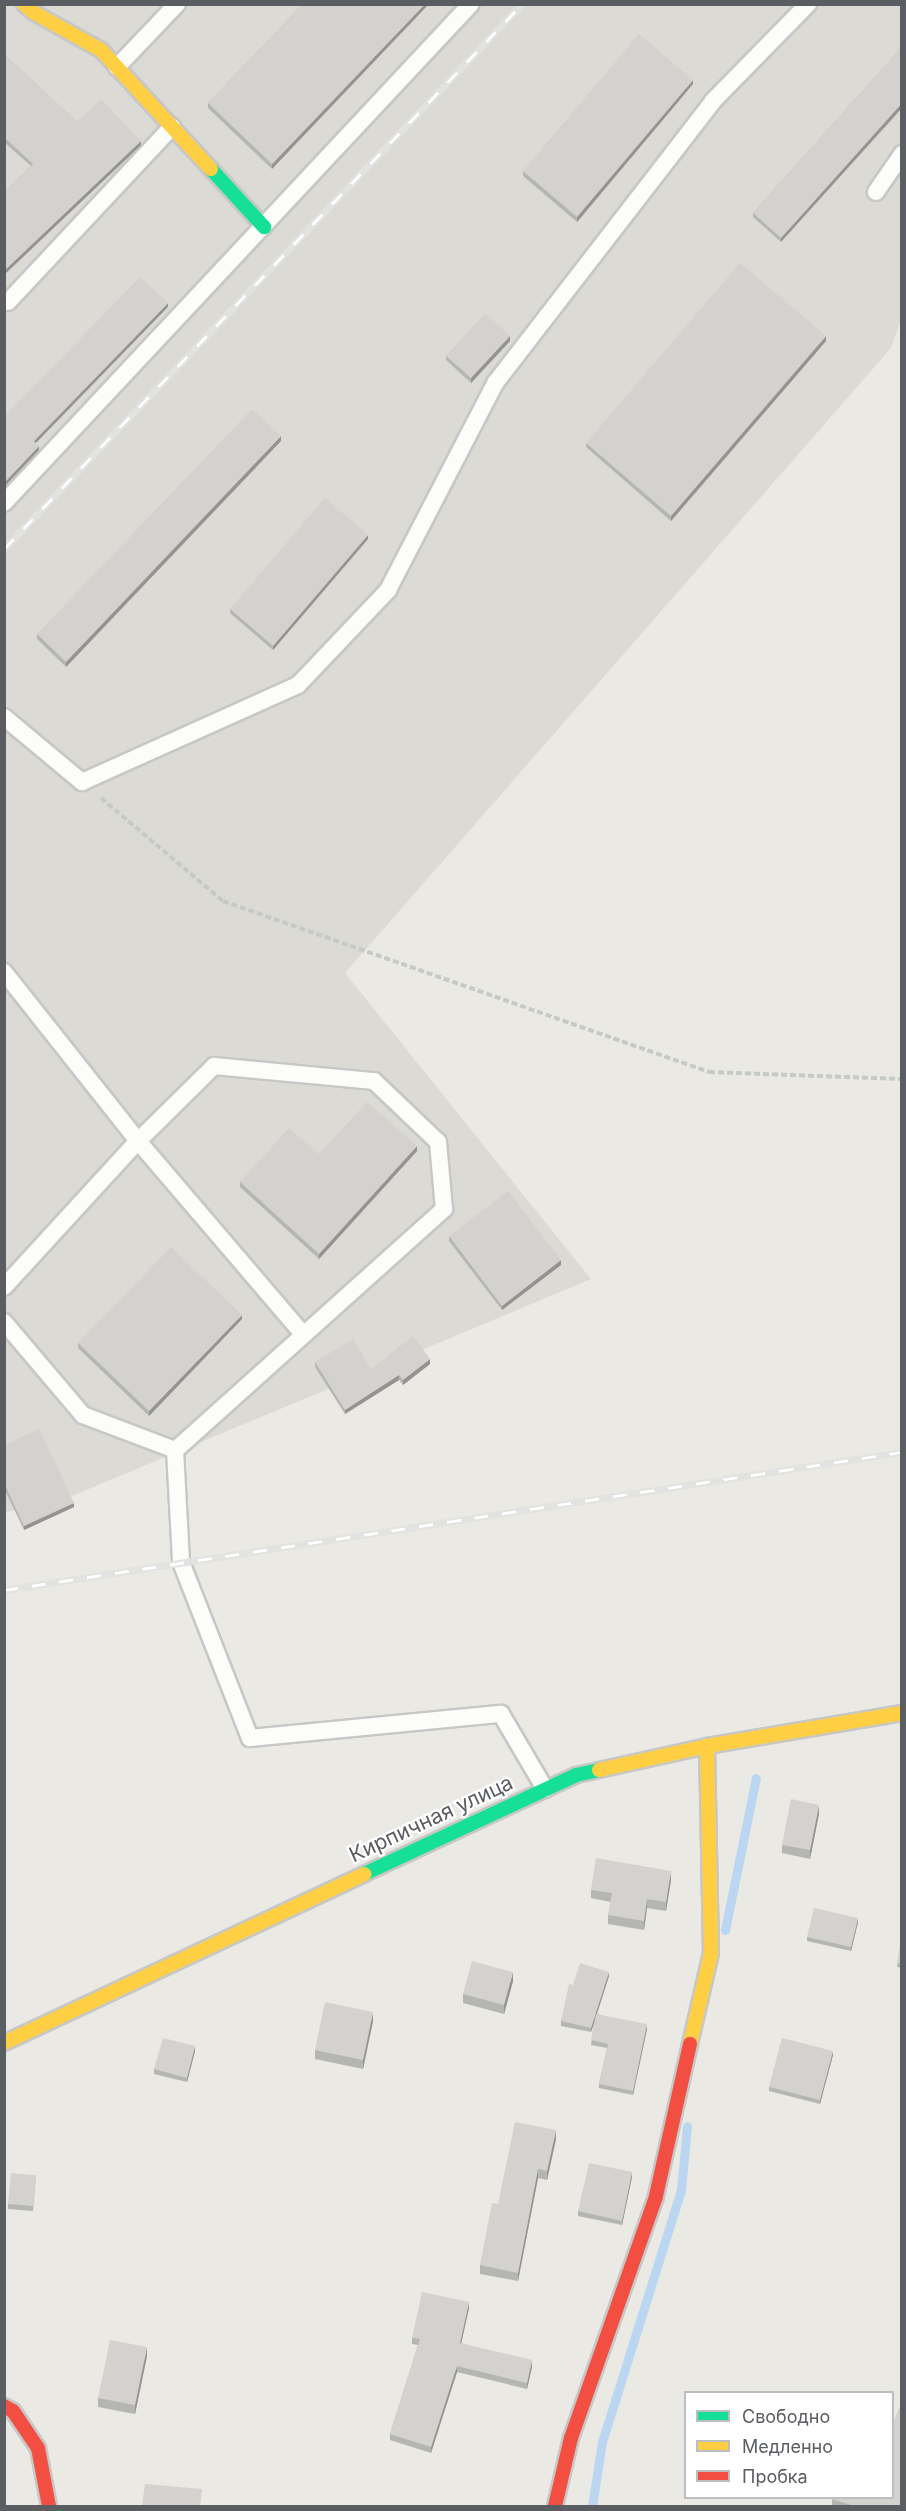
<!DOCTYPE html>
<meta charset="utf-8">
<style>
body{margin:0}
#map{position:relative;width:906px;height:2511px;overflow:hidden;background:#eae9e4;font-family:Inter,sans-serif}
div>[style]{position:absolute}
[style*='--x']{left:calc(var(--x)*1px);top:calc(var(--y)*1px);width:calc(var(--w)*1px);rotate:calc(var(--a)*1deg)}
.industrial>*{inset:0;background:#dbdad5}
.stream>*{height:9px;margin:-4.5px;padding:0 4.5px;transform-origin:4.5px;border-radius:4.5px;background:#bbd6f1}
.path>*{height:4px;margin-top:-2px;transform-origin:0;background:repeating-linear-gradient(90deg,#c5cac7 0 6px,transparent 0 9px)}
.roads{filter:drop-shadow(2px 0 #c7c7c6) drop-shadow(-2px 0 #c7c7c6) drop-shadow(0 2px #c7c7c6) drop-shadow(0 -2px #c7c7c6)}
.lane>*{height:16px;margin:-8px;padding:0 8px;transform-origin:8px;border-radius:8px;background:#fcfcfb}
.fast>*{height:14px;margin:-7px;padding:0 7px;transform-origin:7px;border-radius:7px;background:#16e098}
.slow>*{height:14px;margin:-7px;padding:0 7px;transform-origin:7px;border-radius:7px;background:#ffcf43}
.jam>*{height:14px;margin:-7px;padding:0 7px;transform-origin:7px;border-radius:7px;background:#f24e42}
.rail>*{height:7px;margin-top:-3.5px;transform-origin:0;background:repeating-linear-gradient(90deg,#fff 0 14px,#e2e2e1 0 28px);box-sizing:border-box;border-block:2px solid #e2e2e1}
.wall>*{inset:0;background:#b5b5b2}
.shaded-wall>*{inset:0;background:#949391}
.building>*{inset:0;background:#d3d2cf}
span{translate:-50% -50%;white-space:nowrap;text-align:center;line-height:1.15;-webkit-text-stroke:4.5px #fff;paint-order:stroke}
.street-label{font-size:21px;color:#5a5d61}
.frame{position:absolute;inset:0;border:6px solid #5a5d61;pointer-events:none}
.legend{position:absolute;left:684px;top:2391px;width:210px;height:108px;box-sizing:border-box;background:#fff;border:2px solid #bdbec0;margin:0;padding:8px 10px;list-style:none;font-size:18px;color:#5a5d61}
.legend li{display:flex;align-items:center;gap:12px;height:30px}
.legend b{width:30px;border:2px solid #bdbec0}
</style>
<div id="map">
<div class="industrial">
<div style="clip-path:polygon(5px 5px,901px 5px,902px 317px,891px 348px,345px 973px,591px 1279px,53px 1504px,5px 1512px)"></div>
</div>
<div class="stream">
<div style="--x:725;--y:1930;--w:155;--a:-78.5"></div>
<div style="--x:592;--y:2506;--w:65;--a:-81.1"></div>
<div style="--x:602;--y:2442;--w:264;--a:-72.6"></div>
<div style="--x:681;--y:2190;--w:64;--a:-84.6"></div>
</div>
<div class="path">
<div style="--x:101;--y:798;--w:160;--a:40.2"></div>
<div style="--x:223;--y:901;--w:515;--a:19.38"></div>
<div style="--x:709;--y:1072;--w:193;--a:2.1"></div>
</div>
<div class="roads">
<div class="lane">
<div style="--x:117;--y:67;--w:87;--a:-46.4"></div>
<div style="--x:876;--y:192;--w:46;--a:-55.6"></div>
<div style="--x:8;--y:302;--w:240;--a:-46.9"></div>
<div style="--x:4;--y:503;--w:683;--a:-46.9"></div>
<div style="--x:4;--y:717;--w:102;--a:39.8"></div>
<div style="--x:82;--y:782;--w:237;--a:-24.2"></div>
<div style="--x:298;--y:685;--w:131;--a:-46.5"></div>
<div style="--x:388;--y:590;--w:234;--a:-62.6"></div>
<div style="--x:496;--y:382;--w:355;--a:-52.3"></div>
<div style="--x:713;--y:101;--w:136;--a:-45.6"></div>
<div style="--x:4;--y:972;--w:216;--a:51.6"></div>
<div style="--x:138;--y:1141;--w:254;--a:49.5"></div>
<div style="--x:4;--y:1287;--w:198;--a:-47.5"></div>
<div style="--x:138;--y:1141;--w:107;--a:-44.6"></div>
<div style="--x:214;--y:1066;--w:161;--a:5.4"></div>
<div style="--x:374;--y:1081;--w:88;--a:43.6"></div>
<div style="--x:438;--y:1142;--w:67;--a:84.9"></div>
<div style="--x:444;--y:1209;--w:361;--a:138.1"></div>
<div style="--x:4;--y:1322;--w:122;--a:49.7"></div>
<div style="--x:83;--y:1415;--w:98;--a:20.8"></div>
<div style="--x:175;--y:1450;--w:112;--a:86.9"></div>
<div style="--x:181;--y:1562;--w:189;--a:68.6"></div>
<div style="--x:250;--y:1738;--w:252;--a:-5.5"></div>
<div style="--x:501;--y:1714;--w:87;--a:59.6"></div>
</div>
<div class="fast">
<div style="--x:211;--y:169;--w:79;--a:47.6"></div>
<div style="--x:364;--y:1874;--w:234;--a:-25"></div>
<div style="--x:576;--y:1775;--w:24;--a:-12"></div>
</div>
<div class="slow">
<div style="--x:24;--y:4;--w:12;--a:42"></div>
<div style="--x:33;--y:12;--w:78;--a:29.2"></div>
<div style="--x:101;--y:50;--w:162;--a:47.3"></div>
<div style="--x:599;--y:1770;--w:111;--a:-12.5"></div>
<div style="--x:707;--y:1746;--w:198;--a:-9.6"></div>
<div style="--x:4;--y:2043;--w:398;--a:-25.1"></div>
<div style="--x:690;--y:2044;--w:93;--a:-77"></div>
<div style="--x:711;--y:1953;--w:207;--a:-91.1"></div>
</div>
<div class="jam">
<div style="--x:4;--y:2406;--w:10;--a:29"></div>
<div style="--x:13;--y:2411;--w:45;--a:56"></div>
<div style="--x:38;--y:2448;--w:59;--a:79.3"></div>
<div style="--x:555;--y:2506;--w:70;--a:-76.8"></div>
<div style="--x:571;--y:2438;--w:256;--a:-70.6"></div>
<div style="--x:656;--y:2196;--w:156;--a:-77.4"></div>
</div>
</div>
<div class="rail">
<div style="--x:4;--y:549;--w:752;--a:-46.45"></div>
<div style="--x:4;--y:1590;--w:909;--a:-8.74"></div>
</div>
<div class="wall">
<div style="clip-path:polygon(303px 4px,272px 169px,208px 108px,208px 103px)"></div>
<div style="clip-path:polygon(902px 47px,781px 242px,753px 217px,753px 213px)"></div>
<div style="clip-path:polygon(4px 54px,77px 122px,141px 145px,4px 275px,4px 192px,31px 166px,4px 142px)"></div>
<div style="clip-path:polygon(693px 84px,577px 222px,523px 176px,523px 171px)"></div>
<div style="clip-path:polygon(510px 341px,471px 383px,446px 360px,446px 356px)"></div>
<div style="clip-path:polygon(826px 341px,671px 521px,586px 447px,586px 443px)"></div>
<div style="clip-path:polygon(281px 441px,66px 667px,37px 639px,37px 634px)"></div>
<div style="clip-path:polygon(368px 539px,273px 650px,230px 613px,230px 609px)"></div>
<div style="clip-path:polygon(417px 1151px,319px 1259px,240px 1187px,240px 1182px,319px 1154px)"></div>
<div style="clip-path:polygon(449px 1236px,561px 1265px,502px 1310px,449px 1241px)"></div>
<div style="clip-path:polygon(242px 1319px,149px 1416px,78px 1348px,78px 1343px)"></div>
<div style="clip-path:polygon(315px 1362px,371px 1369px,430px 1364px,403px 1385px,399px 1380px,345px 1414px,315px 1367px)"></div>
<div style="clip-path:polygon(4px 1445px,74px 1507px,24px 1530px,4px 1488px)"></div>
<div style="clip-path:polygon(819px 1814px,810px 1859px,782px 1853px,782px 1845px)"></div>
<div style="clip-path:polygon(671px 1880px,666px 1911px,647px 1908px,644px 1930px,608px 1924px,608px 1915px,611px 1902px,591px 1898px,591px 1890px)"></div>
<div style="clip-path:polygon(858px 1922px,851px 1951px,807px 1941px,807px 1937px)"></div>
<div style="clip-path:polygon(902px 1933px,902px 1968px,897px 1967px)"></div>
<div style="clip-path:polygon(609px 1976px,597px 2014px,647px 2029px,633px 2095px,599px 2088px,599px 2084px,607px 2048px,591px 2045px,594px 2024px,591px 2032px,561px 2026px,561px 2021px,573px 1985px)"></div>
<div style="clip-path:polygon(513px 1981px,504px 2014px,463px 2003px,463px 1994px)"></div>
<div style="clip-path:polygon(373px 2021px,363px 2069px,315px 2059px,315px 2050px)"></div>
<div style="clip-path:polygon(195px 2051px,187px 2082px,154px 2074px,154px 2069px)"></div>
<div style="clip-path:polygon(833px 2055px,820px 2104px,769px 2091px,769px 2087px)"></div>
<div style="clip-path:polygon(556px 2139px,547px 2180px,538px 2178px,518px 2281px,480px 2274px,480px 2265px,498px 2204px)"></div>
<div style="clip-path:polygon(36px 2175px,33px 2211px,8px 2209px,8px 2204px)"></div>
<div style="clip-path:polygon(632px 2177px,622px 2225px,578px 2216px,578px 2211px)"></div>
<div style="clip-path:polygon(469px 2308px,461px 2343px,532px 2367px,527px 2389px,457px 2372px,431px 2453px,390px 2440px,390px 2434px,418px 2345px,412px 2344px,412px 2338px)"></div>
<div style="clip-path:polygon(147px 2356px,135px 2414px,98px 2407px,98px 2398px)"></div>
<div style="clip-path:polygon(832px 2499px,902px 2506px,837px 2506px,832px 2505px)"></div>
</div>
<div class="shaded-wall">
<div style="clip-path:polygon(425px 4px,429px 4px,272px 169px,272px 164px)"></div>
<div style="clip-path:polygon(693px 80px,693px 84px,577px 222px,577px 217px)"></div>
<div style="clip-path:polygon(902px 103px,902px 108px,781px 242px,781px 238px)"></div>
<div style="clip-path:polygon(141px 141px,141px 145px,4px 275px,4px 271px)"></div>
<div style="clip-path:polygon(168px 303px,168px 307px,34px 445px,34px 441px)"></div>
<div style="clip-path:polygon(510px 336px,510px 341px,471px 383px,471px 378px)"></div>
<div style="clip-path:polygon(826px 336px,826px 341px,671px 521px,671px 516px)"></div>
<div style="clip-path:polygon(281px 436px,281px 441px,66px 667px,66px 662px)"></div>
<div style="clip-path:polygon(39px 446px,39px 450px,4px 487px,4px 483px)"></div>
<div style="clip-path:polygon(368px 535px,368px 539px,273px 650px,273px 646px)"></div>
<div style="clip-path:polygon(417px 1146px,417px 1151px,319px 1259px,319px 1254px)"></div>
<div style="clip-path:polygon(561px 1260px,561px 1265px,502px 1310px,502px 1306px)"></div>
<div style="clip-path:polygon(242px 1315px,242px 1319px,149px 1416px,149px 1411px)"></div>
<div style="clip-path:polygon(430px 1359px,430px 1364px,403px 1385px,403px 1380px)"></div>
<div style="clip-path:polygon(399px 1375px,399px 1380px,345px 1414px,345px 1410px)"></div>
<div style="clip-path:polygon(74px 1503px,74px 1507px,24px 1530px,24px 1526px)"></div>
<div style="clip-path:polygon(819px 1805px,819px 1814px,810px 1859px,810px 1850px)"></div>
<div style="clip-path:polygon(671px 1871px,671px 1880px,666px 1911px,666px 1902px)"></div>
<div style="clip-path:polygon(647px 1899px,647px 1908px,644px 1930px,644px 1921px)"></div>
<div style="clip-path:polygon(858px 1918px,858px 1922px,851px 1951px,851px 1947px)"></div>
<div style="clip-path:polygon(513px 1972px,513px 1981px,504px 2014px,504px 2005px)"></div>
<div style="clip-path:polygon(609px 1972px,609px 1976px,591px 2032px,591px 2028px)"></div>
<div style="clip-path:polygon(373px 2012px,373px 2021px,363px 2069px,363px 2060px)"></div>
<div style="clip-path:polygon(647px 2024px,647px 2029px,633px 2095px,633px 2091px)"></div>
<div style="clip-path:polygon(195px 2046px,195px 2051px,187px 2082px,187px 2078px)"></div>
<div style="clip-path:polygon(833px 2051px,833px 2055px,820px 2104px,820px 2100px)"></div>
<div style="clip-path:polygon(556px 2130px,556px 2139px,547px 2180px,547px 2171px)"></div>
<div style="clip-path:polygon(538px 2169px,538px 2178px,518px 2281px,518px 2273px)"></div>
<div style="clip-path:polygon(632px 2172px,632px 2177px,622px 2225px,622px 2221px)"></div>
<div style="clip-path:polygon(469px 2302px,469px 2308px,460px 2349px,460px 2343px)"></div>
<div style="clip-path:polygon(147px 2347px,147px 2356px,135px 2414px,135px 2405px)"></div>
<div style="clip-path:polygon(532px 2360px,532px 2367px,527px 2389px,527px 2383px)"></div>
<div style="clip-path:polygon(457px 2366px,457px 2372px,431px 2453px,431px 2447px)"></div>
</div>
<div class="building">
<div style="clip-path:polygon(303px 4px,425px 4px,272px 164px,208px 103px)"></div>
<div style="clip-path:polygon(639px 34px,693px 80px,577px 217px,523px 171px)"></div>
<div style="clip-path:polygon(902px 47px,902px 103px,781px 238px,753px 213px)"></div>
<div style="clip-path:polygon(4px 54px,77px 122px,101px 99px,141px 141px,4px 271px,4px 192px,33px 164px,4px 137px)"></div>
<div style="clip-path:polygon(740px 263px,826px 336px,671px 516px,586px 443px)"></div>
<div style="clip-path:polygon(140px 277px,168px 303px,34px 441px,39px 446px,4px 483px,4px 412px,7px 414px)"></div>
<div style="clip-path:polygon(485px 313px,510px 336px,471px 378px,446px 356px)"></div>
<div style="clip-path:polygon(252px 409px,281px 436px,66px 662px,37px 634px)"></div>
<div style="clip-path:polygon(325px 498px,368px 535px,273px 646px,230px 609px)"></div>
<div style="clip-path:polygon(367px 1102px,417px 1146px,319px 1254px,240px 1182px,289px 1128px,319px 1154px)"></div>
<div style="clip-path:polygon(508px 1191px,561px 1260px,502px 1306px,449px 1236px)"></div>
<div style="clip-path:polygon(171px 1247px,242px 1315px,149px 1411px,78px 1343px)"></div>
<div style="clip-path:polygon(413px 1336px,430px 1359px,403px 1380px,399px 1375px,345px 1410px,315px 1362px,353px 1339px,371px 1369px)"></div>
<div style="clip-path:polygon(39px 1429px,74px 1503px,24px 1526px,4px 1483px,4px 1445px)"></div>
<div style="clip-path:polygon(791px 1799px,819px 1805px,810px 1850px,782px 1845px)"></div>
<div style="clip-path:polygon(596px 1858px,671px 1871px,666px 1902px,647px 1899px,644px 1921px,608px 1915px,612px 1893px,591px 1890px)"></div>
<div style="clip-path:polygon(814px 1908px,858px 1918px,851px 1947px,807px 1937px)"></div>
<div style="clip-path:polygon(902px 1933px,902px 1963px,897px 1963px)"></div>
<div style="clip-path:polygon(472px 1961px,513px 1972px,504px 2005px,463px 1994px)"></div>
<div style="clip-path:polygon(580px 1963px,609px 1972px,591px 2028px,561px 2021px,569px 1984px,573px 1985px)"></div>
<div style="clip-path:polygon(325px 2002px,373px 2012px,363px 2060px,315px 2050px)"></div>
<div style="clip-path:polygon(596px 2014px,647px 2024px,633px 2091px,599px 2084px,608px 2044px,591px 2040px)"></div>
<div style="clip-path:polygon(163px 2038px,195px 2046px,187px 2078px,154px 2069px)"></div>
<div style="clip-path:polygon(782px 2038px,833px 2051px,820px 2100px,769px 2087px)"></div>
<div style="clip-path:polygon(515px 2122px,556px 2130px,547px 2171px,538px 2169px,518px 2273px,480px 2265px,492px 2203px,498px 2204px)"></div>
<div style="clip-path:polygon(589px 2163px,632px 2172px,622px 2221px,578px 2211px)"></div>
<div style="clip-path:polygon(11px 2173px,36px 2175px,33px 2206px,8px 2204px)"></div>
<div style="clip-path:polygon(422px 2292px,469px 2302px,460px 2343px,532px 2360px,527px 2383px,457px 2366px,431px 2447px,390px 2434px,420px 2339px,412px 2338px)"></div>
<div style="clip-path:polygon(110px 2340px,147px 2347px,135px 2405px,98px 2398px)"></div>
<div style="clip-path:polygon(902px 2401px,902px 2506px,854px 2506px,832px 2499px,832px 2498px,892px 2498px,892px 2425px)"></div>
<div style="clip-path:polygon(145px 2484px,202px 2489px,200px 2506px,142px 2506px)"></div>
</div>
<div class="street-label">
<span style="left:431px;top:1819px;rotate:-25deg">Кирпичная улица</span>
</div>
<div class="frame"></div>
<ul class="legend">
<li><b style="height:8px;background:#16e098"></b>Свободно</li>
<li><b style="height:8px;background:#ffcf43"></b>Медленно</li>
<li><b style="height:8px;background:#f24e42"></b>Пробка</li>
</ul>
</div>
